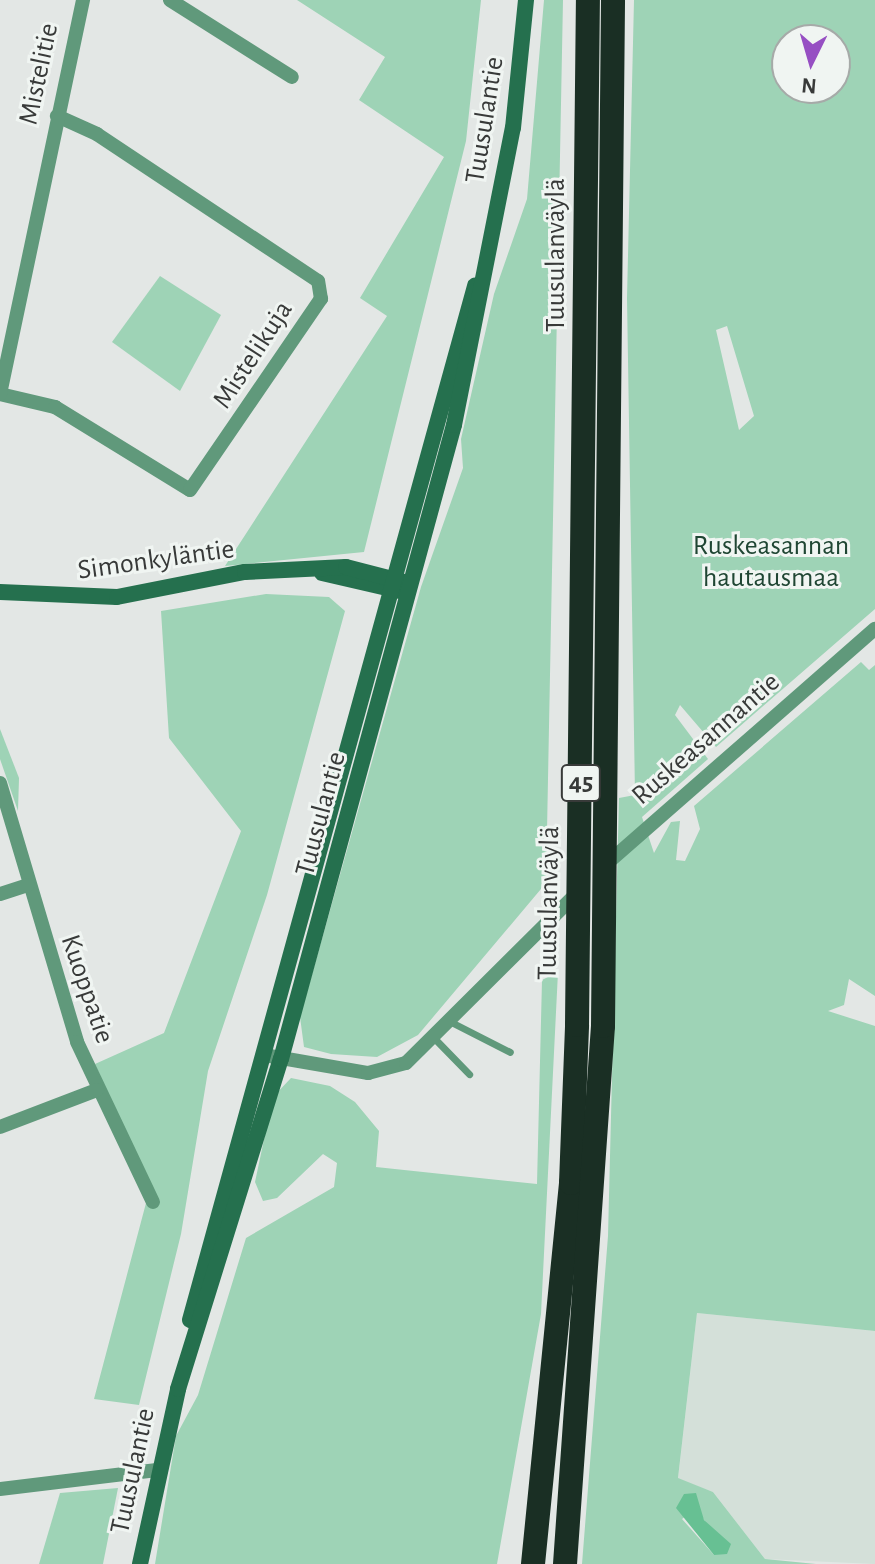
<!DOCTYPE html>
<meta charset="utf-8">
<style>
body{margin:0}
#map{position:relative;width:875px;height:1564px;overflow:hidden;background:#e3e7e5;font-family:"Alegreya Sans",sans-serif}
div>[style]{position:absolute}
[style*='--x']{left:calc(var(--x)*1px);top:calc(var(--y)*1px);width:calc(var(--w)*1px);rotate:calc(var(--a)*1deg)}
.built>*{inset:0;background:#d4e0d9}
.green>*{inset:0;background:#9ed3b6}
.water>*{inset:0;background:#67c093}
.service>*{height:7px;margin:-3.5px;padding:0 3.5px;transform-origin:3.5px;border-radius:3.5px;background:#60997b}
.minor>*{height:14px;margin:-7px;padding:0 7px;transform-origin:7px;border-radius:7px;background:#60997b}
.secondary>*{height:16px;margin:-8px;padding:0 8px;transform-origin:8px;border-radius:8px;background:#25704e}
.motorway>*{height:24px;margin:-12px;padding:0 12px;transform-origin:12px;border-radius:12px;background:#1a2f24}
span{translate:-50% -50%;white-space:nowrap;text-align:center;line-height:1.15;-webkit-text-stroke:6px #f0f5f2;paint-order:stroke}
.shield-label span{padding:2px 6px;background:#f0f5f2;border:2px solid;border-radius:6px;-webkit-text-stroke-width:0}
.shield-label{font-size:26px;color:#383a39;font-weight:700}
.street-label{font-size:28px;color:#383a39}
.park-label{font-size:28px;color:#1f4633}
.north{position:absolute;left:771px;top:24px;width:80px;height:80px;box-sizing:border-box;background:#f0f5f2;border:2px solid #a6aaa8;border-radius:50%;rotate:185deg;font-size:22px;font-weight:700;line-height:32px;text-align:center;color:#383a39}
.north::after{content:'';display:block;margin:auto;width:28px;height:36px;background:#964fc3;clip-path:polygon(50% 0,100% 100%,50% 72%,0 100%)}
</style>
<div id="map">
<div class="built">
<div style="clip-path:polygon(697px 1313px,875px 1331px,875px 1564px,765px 1559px,713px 1492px,678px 1479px)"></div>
</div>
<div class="green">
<div style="clip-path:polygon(297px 0,481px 0,466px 141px,364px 552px,225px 566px,387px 316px,360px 298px,444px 157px,359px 100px,385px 57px)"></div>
<div style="clip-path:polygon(544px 0,563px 0,546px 883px,418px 1035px,377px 1057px,331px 1054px,304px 1047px,300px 1017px,421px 587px,463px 468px,461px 439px,494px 294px,527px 199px)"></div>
<div style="clip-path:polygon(evenodd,634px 0,875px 0,875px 609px,716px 747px,680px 705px,675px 715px,708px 759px,642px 817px,654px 853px,671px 822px,680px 821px,676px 860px,685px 861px,700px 829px,694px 806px,861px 662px,869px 670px,875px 665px,875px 996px,849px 979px,844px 1005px,828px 1011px,875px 1026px,875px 1331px,697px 1313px,678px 1478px,713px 1492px,765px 1559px,816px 1564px,582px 1564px,608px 1236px,619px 798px,635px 795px,627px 298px,634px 0,787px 40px,835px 40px,835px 88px,787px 88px,787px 40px,634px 0,727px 326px,754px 416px,739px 430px,716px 330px,727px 326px,634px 0,696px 1508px,715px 1536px,714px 1555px,682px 1519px,696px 1508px)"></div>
<div style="clip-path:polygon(160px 276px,221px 315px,180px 391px,112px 342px)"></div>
<div style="clip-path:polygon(266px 594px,329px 597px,345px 611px,267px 895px,208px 1071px,181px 1234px,139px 1405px,94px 1399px,150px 1188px,95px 1064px,164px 1033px,241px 831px,169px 738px,161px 611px)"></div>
<div style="clip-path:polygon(0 729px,19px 778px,18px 811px,0 759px)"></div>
<div style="clip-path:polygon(558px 972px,541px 1314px,497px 1564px,155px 1564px,176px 1436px,198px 1395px,246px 1238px,334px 1187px,337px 1163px,323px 1154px,277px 1198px,263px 1201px,255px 1182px,273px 1097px,291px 1078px,330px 1086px,355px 1102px,379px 1131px,376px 1167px,537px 1184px,542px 980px)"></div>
<div style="clip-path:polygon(118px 1488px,103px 1564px,39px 1564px,60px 1493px)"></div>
</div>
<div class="water">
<div style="clip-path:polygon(696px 1493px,704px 1520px,731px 1544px,727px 1554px,714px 1555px,676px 1508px,684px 1494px)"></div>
</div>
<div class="service">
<div style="--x:451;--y:1022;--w:66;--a:27"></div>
<div style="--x:435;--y:1039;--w:49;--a:45.8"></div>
</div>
<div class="minor">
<div style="--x:170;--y:0;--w:144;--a:32.3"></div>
<div style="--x:0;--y:394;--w:57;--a:13.3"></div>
<div style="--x:55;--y:407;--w:158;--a:31.6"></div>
<div style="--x:190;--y:490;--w:232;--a:-55.6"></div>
<div style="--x:321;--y:299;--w:18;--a:-99"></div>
<div style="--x:318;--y:281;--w:265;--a:-146.4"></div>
<div style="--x:97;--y:134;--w:44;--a:-155.8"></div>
<div style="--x:0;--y:394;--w:403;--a:-78.1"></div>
<div style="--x:0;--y:783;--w:270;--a:73.4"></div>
<div style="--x:77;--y:1042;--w:177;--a:64.6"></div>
<div style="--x:604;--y:866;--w:360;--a:-41.2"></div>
<div style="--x:0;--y:894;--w:29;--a:-18"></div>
<div style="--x:264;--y:1055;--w:106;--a:9.8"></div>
<div style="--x:368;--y:1073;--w:39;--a:-15"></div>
<div style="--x:406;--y:1063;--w:243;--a:-44.8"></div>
<div style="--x:0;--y:1127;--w:104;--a:-20.9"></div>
<div style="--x:0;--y:1489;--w:158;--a:-6.9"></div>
</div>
<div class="secondary">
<div style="--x:322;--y:573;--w:80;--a:13"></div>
<div style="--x:0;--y:592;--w:117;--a:2.4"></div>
<div style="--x:117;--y:597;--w:130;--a:-11.1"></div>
<div style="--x:245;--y:572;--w:101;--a:-2.8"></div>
<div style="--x:346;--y:567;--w:60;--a:14.5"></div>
<div style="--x:190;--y:1320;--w:1073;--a:-74.59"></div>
<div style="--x:140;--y:1564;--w:179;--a:-77.7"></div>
<div style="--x:178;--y:1389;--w:346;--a:-72.7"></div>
<div style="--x:281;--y:1059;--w:657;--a:-74.74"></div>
<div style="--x:454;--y:425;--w:303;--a:-78.8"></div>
<div style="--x:513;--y:128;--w:129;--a:-84.2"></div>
</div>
<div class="motorway">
<div style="--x:533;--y:1564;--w:383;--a:-84.3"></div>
<div style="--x:571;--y:1183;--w:158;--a:-87.8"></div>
<div style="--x:577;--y:1025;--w:1025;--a:-89.39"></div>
<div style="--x:565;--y:1564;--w:539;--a:-85.96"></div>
<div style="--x:603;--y:1026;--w:1026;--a:-89.44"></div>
</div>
<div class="shield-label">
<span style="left:581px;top:783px">45</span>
</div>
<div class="street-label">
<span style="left:39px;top:74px;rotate:-78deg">Mistelitie</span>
<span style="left:485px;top:120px;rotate:-81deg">Tuusulantie</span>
<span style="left:556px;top:255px;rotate:-90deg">Tuusulanväylä</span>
<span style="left:253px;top:355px;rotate:-57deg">Mistelikuja</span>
<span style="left:156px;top:560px;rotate:-8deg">Simonkyläntie</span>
<span style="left:706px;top:739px;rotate:-41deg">Ruskeasannantie</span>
<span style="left:321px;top:814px;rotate:-75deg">Tuusulantie</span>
<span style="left:549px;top:903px;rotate:-89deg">Tuusulanväylä</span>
<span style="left:87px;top:989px;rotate:71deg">Kuoppatie</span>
<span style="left:133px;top:1471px;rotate:-78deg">Tuusulantie</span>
</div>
<div class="park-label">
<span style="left:771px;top:562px">Ruskeasannan<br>hautausmaa</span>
</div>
<div class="north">N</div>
</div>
